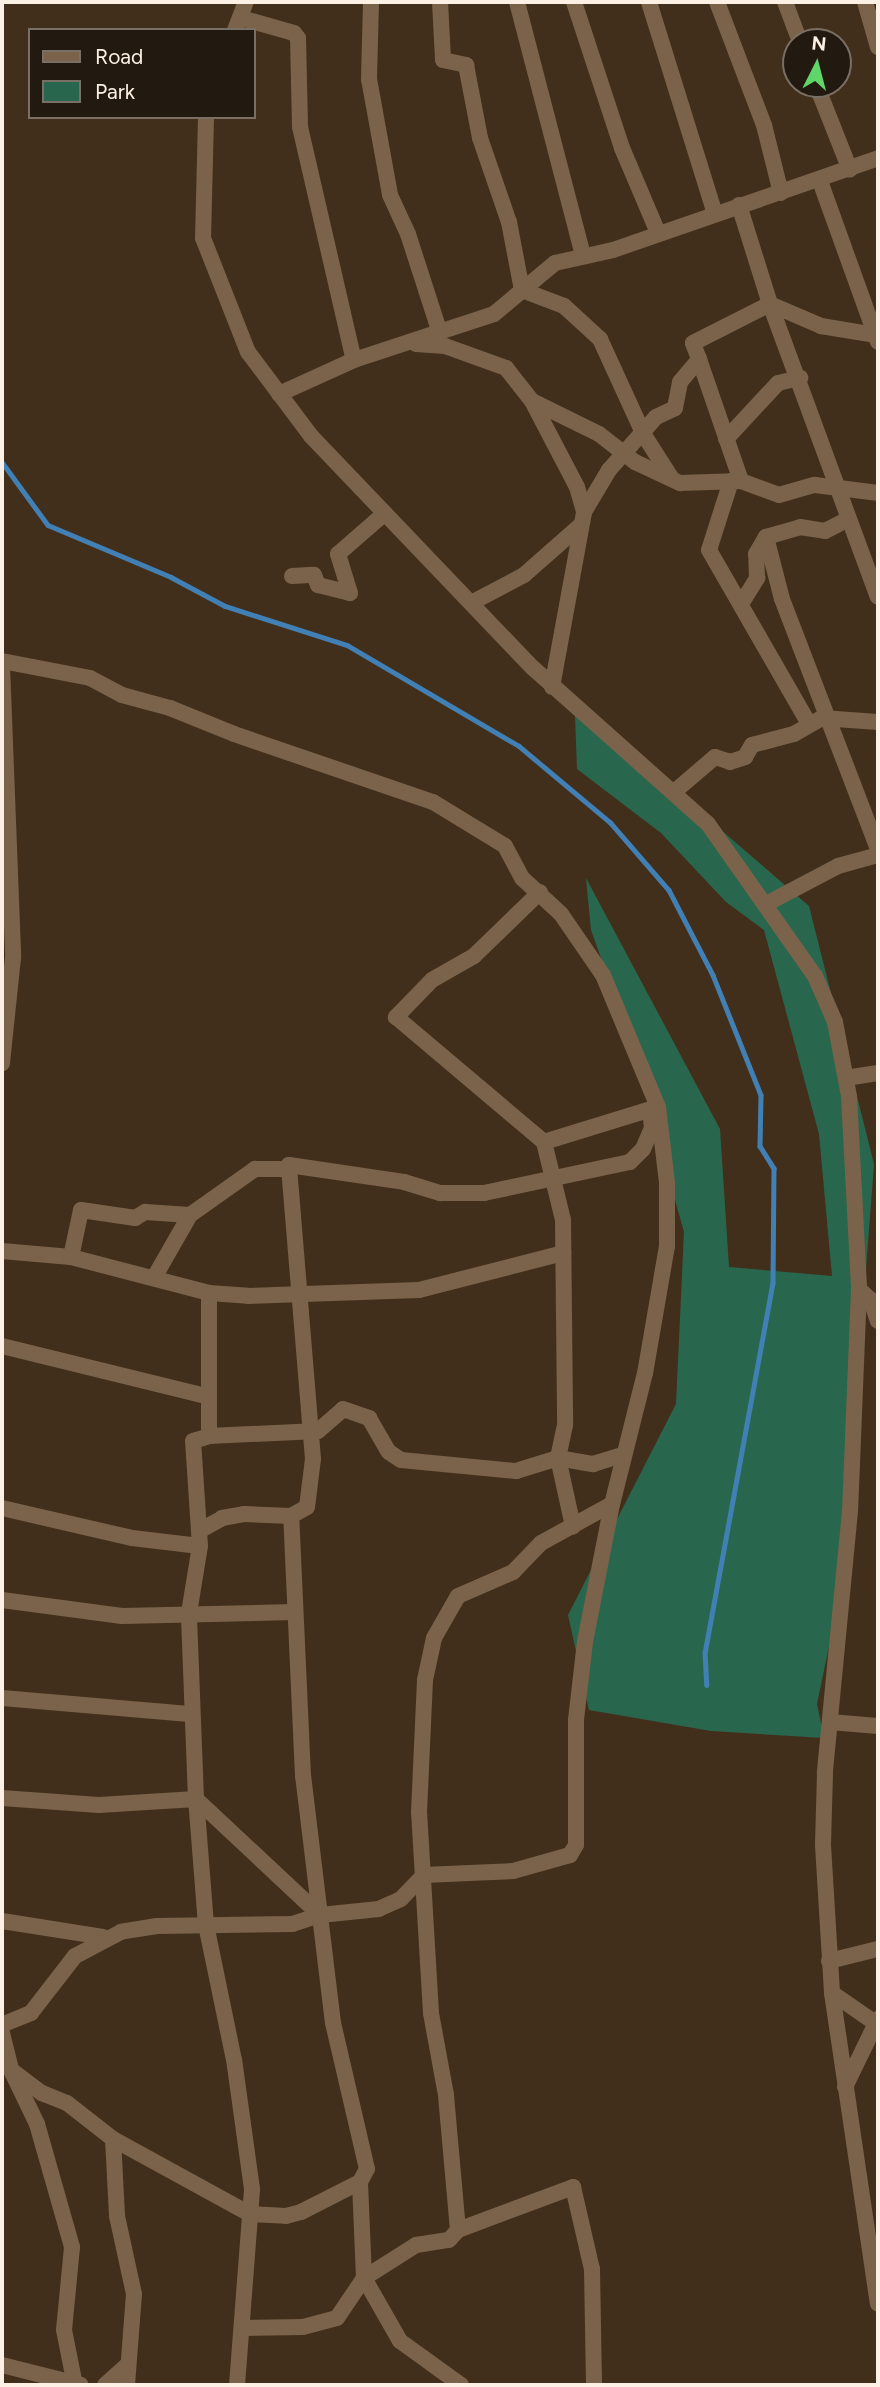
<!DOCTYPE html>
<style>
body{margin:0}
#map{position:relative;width:880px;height:2387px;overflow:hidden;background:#422f1b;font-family:Figtree,sans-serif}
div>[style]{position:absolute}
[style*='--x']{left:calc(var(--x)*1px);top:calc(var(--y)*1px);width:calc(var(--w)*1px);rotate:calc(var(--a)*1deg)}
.green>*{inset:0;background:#28674e}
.stream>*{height:4.5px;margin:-2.25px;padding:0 2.25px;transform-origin:2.25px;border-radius:2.25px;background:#4180b5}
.street>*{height:16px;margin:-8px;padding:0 8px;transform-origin:8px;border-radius:8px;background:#7a634a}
span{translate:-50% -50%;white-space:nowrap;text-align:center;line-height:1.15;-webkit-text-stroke:7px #221910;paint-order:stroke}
.frame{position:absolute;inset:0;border:4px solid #fdf0e4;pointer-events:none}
.legend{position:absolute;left:28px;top:28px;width:228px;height:91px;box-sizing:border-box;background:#221910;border:2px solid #7a6f65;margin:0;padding:9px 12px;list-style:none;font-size:21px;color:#fdf0e4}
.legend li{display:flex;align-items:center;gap:14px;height:35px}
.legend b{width:35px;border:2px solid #7a6f65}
.north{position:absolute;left:782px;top:28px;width:70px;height:70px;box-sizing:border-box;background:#221910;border:2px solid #7a6f65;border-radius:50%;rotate:6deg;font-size:19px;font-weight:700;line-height:28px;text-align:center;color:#fdf0e4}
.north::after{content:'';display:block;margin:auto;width:24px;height:32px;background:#60d56a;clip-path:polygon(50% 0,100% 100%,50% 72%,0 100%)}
</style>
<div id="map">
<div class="green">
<div style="clip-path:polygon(575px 715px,713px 823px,809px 906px,874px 1164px,842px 1584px,817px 1704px,824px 1738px,711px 1731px,589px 1710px,568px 1615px,676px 1404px,684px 1232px,631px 1042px,591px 930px,586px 878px,720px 1129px,729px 1267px,832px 1276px,819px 1134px,764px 930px,726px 902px,661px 833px,577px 769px)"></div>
</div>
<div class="stream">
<div style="--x:2;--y:462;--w:78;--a:53.9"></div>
<div style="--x:48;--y:525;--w:134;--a:22.9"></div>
<div style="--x:171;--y:577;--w:61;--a:28.2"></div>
<div style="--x:225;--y:606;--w:128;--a:17.7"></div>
<div style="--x:347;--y:645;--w:199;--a:30.4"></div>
<div style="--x:519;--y:746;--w:119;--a:39.9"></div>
<div style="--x:610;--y:822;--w:90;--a:49.1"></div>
<div style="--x:669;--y:890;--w:96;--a:62.6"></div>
<div style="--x:713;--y:975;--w:129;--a:68.2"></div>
<div style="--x:761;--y:1095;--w:51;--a:91.1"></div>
<div style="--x:760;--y:1146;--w:26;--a:58"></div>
<div style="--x:774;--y:1168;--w:115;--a:90.5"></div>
<div style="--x:773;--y:1283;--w:375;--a:100.4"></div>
<div style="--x:705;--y:1652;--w:33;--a:87"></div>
</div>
<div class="street">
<div style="--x:371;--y:2;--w:77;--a:91.5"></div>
<div style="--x:369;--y:79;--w:118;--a:79.7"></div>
<div style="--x:390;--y:195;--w:43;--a:65.2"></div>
<div style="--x:408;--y:234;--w:104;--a:72.1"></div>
<div style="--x:440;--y:2;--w:58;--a:87"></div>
<div style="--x:443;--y:60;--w:24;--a:12"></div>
<div style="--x:466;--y:65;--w:74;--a:79.1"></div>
<div style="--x:480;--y:138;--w:89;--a:71"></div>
<div style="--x:509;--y:222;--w:69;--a:79.2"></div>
<div style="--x:522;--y:290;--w:45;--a:20.9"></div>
<div style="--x:564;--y:306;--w:49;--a:42.5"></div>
<div style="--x:600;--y:339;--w:106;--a:65.4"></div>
<div style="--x:644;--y:435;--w:52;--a:57.5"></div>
<div style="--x:517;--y:2;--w:262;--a:75.4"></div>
<div style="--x:574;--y:2;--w:154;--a:71.8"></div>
<div style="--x:622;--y:148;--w:92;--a:67"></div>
<div style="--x:649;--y:2;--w:219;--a:72.7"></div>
<div style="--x:717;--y:2;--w:132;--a:69.1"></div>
<div style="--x:764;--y:125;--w:70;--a:76"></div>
<div style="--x:785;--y:2;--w:43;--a:69.4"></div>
<div style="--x:865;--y:2;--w:47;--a:73.9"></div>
<div style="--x:241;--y:18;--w:55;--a:15.8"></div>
<div style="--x:294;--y:33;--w:6;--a:51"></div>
<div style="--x:298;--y:38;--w:89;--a:88.7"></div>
<div style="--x:300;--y:127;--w:239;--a:77"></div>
<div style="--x:235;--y:30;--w:30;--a:-69"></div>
<div style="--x:816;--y:84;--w:92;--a:68.4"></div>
<div style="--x:206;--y:117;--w:121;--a:91.4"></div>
<div style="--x:203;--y:238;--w:123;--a:68.5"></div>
<div style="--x:248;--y:352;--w:105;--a:53.1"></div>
<div style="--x:311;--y:436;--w:321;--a:46.3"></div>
<div style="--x:533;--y:668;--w:234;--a:41.7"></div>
<div style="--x:708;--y:824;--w:186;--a:54.9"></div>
<div style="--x:815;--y:976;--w:50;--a:66.5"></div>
<div style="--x:835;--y:1022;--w:75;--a:79.3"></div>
<div style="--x:849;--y:1096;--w:193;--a:87"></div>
<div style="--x:859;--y:1289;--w:222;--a:92.3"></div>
<div style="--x:850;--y:1511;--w:263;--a:95.5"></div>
<div style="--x:825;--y:1773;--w:72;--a:91.6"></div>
<div style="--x:823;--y:1845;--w:148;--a:86.5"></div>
<div style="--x:832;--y:1993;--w:314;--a:81.6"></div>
<div style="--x:820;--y:181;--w:171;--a:70.2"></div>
<div style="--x:739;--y:205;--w:104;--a:72.6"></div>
<div style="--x:770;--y:304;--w:312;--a:69.8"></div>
<div style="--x:416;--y:344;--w:29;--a:4"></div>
<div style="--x:445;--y:346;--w:65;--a:19.8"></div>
<div style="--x:506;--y:368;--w:42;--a:51.8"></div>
<div style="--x:532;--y:401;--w:97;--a:62.4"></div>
<div style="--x:577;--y:487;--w:26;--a:74"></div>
<div style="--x:699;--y:359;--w:129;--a:71"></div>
<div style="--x:279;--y:394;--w:82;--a:-24.4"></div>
<div style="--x:354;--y:360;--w:147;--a:-18.2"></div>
<div style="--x:494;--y:314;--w:80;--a:-39.9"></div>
<div style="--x:555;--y:263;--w:59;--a:-12.6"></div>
<div style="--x:613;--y:250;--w:281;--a:-19.1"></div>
<div style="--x:532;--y:401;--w:75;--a:26.2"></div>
<div style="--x:599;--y:434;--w:46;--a:37.9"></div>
<div style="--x:635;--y:462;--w:50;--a:25"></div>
<div style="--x:680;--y:483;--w:61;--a:-1.9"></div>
<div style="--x:741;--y:481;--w:40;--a:20.2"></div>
<div style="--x:779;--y:495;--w:37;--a:-16"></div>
<div style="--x:815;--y:485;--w:64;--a:7.2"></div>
<div style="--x:726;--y:439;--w:76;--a:-47.1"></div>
<div style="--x:778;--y:383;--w:23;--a:-13"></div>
<div style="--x:731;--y:481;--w:72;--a:107.7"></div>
<div style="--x:709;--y:550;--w:201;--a:60.1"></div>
<div style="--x:766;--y:537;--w:64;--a:75.5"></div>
<div style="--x:782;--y:599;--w:268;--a:69"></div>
<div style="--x:292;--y:576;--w:22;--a:-3"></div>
<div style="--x:314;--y:575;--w:11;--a:68"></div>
<div style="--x:318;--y:585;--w:33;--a:14"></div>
<div style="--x:350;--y:593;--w:41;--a:-107.1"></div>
<div style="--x:338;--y:554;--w:62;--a:-41.1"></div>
<div style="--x:471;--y:603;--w:60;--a:-27.8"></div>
<div style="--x:524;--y:575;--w:76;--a:-41.3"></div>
<div style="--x:741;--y:604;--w:31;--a:-58"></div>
<div style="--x:757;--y:578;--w:24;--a:-92"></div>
<div style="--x:756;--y:554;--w:20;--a:-60"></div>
<div style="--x:766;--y:537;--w:35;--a:-16"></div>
<div style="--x:800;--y:527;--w:25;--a:9"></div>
<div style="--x:825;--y:531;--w:25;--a:-27"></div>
<div style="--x:2;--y:661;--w:90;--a:10.9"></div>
<div style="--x:90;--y:678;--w:36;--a:28"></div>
<div style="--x:122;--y:695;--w:50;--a:15.2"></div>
<div style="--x:170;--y:708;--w:69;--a:22.1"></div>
<div style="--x:234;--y:734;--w:210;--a:18.9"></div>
<div style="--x:433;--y:802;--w:84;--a:31.4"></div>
<div style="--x:505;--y:846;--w:36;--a:62"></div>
<div style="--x:522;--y:878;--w:53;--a:42.7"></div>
<div style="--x:561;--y:914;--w:74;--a:55.5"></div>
<div style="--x:603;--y:975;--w:143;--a:67.4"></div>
<div style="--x:658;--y:1107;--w:77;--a:83.2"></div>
<div style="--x:667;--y:1183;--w:63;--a:90"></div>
<div style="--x:667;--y:1246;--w:129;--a:99.8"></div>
<div style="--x:645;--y:1373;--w:135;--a:104.1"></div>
<div style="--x:612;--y:1504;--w:141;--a:101.1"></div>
<div style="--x:585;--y:1642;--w:79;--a:96.6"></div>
<div style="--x:576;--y:1720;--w:125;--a:90"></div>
<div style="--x:576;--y:1845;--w:12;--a:121"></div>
<div style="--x:570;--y:1855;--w:59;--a:164.3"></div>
<div style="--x:513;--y:1871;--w:89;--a:177.4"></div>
<div style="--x:424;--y:1875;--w:33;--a:134"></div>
<div style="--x:401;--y:1899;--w:24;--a:156"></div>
<div style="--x:379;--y:1909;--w:59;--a:174.2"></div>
<div style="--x:320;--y:1915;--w:28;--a:162"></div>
<div style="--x:293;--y:1924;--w:136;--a:179.2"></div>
<div style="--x:157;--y:1926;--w:36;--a:171"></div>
<div style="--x:121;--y:1932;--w:52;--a:152.4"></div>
<div style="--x:75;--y:1956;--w:72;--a:127.7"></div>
<div style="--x:31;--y:2013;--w:31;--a:158"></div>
<div style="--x:2;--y:665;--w:293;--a:87.8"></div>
<div style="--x:13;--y:958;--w:106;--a:96"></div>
<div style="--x:552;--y:687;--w:178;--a:-79.6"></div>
<div style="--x:584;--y:512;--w:49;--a:-59.2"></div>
<div style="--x:609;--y:470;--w:71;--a:-48.4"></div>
<div style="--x:656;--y:417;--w:21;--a:-25"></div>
<div style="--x:675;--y:408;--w:26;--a:-79"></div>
<div style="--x:680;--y:382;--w:30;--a:-50"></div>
<div style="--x:699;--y:359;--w:17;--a:-111"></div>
<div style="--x:693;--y:343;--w:86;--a:-26.9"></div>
<div style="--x:770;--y:304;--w:56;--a:23.3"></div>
<div style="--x:821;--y:326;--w:56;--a:9.3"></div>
<div style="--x:674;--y:792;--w:54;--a:-40.5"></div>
<div style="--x:715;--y:757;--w:16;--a:18"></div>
<div style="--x:730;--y:762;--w:16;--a:-18"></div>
<div style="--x:745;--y:757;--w:14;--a:-60"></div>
<div style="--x:752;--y:745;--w:43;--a:-14.7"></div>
<div style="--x:794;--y:734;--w:32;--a:-30"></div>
<div style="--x:822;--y:718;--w:56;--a:4.1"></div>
<div style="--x:540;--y:892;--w:92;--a:135.9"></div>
<div style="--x:474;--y:956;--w:48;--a:150.3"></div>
<div style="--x:432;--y:980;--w:52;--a:134.2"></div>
<div style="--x:396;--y:1017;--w:194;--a:40.2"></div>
<div style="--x:544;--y:1142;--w:80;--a:76.3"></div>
<div style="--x:563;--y:1220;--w:205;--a:89.4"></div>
<div style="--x:565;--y:1425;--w:34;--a:102"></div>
<div style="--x:558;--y:1458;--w:70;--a:77.6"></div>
<div style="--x:766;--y:904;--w:81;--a:-27.8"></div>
<div style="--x:838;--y:866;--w:41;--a:-15.4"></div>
<div style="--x:846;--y:1078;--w:32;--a:-9"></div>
<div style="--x:544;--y:1142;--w:119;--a:-17.1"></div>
<div style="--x:2;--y:1251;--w:69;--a:5"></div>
<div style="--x:71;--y:1257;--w:143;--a:14.6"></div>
<div style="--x:209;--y:1293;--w:39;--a:4"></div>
<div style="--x:248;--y:1296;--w:171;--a:-2"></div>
<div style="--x:419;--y:1290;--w:149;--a:-14.4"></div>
<div style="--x:71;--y:1257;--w:48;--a:-78"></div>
<div style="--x:81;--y:1210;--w:55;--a:8.4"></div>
<div style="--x:135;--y:1218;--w:12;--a:-31"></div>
<div style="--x:145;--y:1212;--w:45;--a:3.8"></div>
<div style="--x:155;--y:1276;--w:70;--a:-60.2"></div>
<div style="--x:190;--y:1215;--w:80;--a:-35.3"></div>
<div style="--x:255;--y:1169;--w:34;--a:0"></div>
<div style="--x:859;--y:1289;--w:16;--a:43"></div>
<div style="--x:871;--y:1300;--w:22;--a:72"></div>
<div style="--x:2;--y:1346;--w:213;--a:13.8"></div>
<div style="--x:209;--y:1436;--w:143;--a:-90"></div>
<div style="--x:2;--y:1508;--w:133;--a:13"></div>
<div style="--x:132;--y:1538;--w:68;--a:6.7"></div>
<div style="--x:199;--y:1531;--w:26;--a:-29"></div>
<div style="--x:222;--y:1518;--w:22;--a:-10"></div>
<div style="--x:244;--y:1514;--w:47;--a:2.4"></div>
<div style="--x:2;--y:1600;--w:121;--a:7.6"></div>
<div style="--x:122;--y:1616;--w:172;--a:-1.3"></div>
<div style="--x:2;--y:1698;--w:188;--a:4.9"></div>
<div style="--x:830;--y:1722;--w:48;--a:4.8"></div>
<div style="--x:2;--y:1798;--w:97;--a:4.1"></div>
<div style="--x:99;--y:1805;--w:97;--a:-3.5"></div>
<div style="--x:196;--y:1799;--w:170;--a:43.1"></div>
<div style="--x:2;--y:1921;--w:102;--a:9"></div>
<div style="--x:829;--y:1961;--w:50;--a:-13.8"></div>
<div style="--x:832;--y:1993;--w:56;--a:34.8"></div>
<div style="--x:2;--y:2033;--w:38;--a:76"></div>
<div style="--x:11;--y:2070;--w:60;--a:64.3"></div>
<div style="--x:37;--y:2124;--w:128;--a:74.1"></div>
<div style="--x:72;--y:2247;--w:83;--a:95.5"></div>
<div style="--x:64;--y:2330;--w:56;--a:78.7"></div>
<div style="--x:11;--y:2070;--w:39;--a:37"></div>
<div style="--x:42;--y:2093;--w:27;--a:22"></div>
<div style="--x:67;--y:2103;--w:58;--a:38"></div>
<div style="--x:113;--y:2139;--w:156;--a:28.7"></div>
<div style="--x:250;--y:2214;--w:36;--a:3"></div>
<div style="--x:286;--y:2216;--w:16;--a:-15"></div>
<div style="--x:301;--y:2212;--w:66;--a:-27"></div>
<div style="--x:845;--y:2087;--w:76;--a:-64.1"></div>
<div style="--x:113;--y:2139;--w:77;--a:87"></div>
<div style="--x:117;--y:2216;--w:80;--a:77.7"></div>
<div style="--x:134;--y:2294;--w:91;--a:94.4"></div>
<div style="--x:458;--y:2230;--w:136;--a:-95.1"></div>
<div style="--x:446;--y:2095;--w:83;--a:-100.4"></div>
<div style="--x:431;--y:2013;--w:201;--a:-93.4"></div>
<div style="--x:419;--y:1812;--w:132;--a:-87.4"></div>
<div style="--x:425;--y:1680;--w:43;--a:-77.9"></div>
<div style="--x:434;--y:1638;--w:48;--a:-60.3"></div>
<div style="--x:458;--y:1596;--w:60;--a:-23.6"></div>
<div style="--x:513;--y:1572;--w:40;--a:-46"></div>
<div style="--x:541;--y:1543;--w:81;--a:-28.8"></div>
<div style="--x:244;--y:2328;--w:59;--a:-1"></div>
<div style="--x:303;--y:2327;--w:35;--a:-15"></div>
<div style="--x:337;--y:2318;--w:48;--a:-56"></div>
<div style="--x:364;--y:2278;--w:62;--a:-32.4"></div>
<div style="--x:416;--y:2245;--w:33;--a:-9"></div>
<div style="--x:449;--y:2240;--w:13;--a:-48"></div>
<div style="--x:458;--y:2230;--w:123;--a:-20.5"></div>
<div style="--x:573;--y:2187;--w:84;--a:77"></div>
<div style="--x:592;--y:2269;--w:116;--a:89"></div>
<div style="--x:2;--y:2365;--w:81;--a:14.2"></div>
<div style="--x:105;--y:2385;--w:30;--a:-42"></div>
<div style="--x:237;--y:2385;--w:197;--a:-85.6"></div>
<div style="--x:252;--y:2189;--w:130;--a:-97.9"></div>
<div style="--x:234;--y:2060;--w:138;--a:-101.7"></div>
<div style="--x:206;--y:1925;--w:126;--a:-94.5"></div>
<div style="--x:196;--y:1799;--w:186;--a:-92.2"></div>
<div style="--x:189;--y:1613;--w:68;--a:-80.7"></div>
<div style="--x:200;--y:1546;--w:105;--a:-93.8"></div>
<div style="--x:193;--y:1441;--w:17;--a:-17"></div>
<div style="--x:209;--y:1436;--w:109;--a:-2.6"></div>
<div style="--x:318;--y:1431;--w:33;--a:-41"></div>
<div style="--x:343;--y:1409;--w:28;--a:19"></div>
<div style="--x:369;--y:1418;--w:39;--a:60"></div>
<div style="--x:389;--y:1452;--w:14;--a:34"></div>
<div style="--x:401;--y:1460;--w:116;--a:5.5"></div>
<div style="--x:516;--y:1471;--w:44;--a:-17.2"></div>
<div style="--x:558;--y:1458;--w:36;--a:10"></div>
<div style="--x:593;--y:1464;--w:31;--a:-17"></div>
<div style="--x:461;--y:2385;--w:75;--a:-144.2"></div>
<div style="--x:400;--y:2341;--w:73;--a:-119.7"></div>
<div style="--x:364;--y:2278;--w:96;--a:-92.4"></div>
<div style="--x:360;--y:2182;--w:15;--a:-62"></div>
<div style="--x:367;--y:2169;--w:150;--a:-103.1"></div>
<div style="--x:333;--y:2023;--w:249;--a:-96.9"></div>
<div style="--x:303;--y:1776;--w:260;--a:-92.6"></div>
<div style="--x:291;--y:1516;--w:18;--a:-29"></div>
<div style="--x:307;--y:1507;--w:48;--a:-82.9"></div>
<div style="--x:313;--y:1459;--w:295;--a:-94.7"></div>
<div style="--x:289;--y:1165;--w:116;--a:8.4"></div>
<div style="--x:404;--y:1182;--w:38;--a:17"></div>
<div style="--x:440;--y:1193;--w:44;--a:0"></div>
<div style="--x:484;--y:1193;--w:149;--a:-12"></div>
<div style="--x:630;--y:1162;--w:18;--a:-45"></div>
<div style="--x:643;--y:1149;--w:23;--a:-67"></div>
<div style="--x:652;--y:1128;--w:18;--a:-96"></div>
</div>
<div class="frame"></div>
<ul class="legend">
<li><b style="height:9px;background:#7a634a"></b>Road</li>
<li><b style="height:19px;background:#28674e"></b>Park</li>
</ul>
<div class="north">N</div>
</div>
